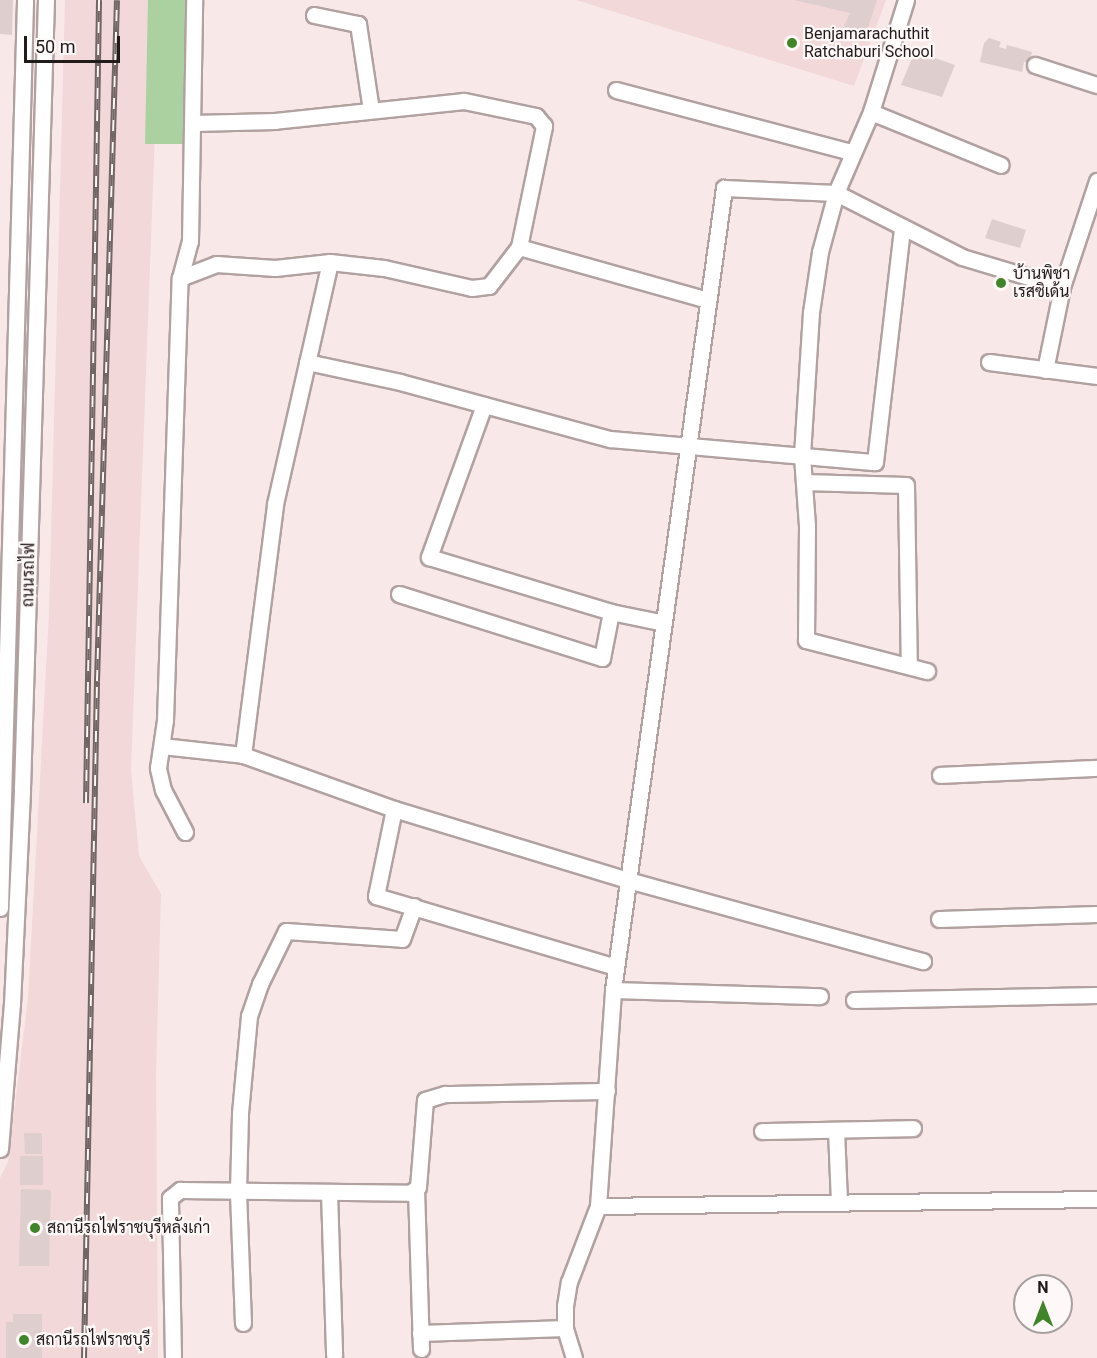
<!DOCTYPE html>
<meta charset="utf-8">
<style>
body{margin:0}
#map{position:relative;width:1097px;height:1358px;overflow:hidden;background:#f9e8e8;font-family:Roboto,Sarabun,sans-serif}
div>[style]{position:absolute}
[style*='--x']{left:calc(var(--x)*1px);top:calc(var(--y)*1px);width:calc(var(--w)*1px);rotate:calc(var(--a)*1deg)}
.built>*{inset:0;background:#f2d8d8}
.green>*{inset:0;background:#abd1a0}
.building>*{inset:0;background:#decece}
.roads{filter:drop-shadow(2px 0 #b1a1a1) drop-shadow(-2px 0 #b1a1a1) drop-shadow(0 2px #b1a1a1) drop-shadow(0 -2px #b1a1a1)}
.minor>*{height:15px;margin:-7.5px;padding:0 7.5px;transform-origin:7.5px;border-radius:7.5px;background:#fff}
.rail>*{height:6px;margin-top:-3px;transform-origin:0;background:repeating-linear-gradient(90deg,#fff8f8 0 11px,#706666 0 22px);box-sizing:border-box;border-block:2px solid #706666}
.dots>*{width:16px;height:16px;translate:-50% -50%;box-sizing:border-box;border:3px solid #fff8f8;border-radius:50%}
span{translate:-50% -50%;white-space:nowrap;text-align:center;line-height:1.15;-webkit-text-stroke:4.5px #fff8f8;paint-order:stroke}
.poi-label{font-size:16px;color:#211b1b}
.left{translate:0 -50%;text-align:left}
.street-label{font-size:16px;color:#211b1b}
.north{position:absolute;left:1013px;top:1274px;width:60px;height:60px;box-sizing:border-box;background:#fff8f8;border:2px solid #a6a0a0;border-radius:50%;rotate:0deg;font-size:16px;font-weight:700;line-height:24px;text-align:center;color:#211b1b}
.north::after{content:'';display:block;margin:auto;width:21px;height:27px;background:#408529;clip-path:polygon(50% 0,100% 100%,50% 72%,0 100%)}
.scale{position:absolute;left:24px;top:36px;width:96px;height:27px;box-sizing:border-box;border:3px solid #211b1b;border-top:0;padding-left:8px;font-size:18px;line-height:21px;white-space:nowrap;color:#211b1b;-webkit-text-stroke:4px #fff8f8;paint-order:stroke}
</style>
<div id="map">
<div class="built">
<div style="clip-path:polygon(65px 0,160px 0,131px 770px,139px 856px,161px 894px,156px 1072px,158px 1358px,0 1358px,0 1178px,8px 1162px,28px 998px,49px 614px)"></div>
<div style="clip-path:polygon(576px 0,886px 0,854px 86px)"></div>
</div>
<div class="green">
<div style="clip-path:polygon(148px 0,188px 0,187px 144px,145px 144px)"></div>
</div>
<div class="building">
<div style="clip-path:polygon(0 0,13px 0,12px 35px,0 34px)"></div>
<div style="clip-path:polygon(794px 0,877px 0,866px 34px,843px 29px,850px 13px)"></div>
<div style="clip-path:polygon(989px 38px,1001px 42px,999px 47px,1006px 49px,1007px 45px,1032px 52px,1029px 63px,1024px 62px,1022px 72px,980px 62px,984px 43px)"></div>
<div style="clip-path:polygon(915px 51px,955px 65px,942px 97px,901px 85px)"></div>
<div style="clip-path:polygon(992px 219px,1026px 230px,1020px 248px,985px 238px)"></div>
<div style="clip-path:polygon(24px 1133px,42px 1133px,42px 1154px,25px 1154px)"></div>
<div style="clip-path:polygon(20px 1156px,43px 1156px,43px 1185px,20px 1185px)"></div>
<div style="clip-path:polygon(21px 1189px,51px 1190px,49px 1266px,19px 1266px)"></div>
<div style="clip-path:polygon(13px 1314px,42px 1314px,42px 1358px,6px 1358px,6px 1322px,13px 1322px)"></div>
</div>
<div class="roads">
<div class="minor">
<div style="--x:906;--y:0;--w:117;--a:107.4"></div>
<div style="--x:871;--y:112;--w:88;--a:113.4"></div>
<div style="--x:836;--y:193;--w:61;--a:105.2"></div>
<div style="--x:820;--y:252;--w:61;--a:98.5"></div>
<div style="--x:811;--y:312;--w:144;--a:93.6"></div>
<div style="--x:802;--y:456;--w:70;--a:85.9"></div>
<div style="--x:807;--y:526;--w:114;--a:90.5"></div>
<div style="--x:806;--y:640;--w:125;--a:14.4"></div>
<div style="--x:314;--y:15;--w:45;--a:11.6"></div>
<div style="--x:358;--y:24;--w:87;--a:81.4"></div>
<div style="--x:1035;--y:65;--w:65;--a:17.9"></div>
<div style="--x:616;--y:90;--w:243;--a:14.8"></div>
<div style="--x:871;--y:112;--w:140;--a:22.2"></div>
<div style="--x:519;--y:247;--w:196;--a:15.7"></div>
<div style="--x:180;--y:278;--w:39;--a:-21"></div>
<div style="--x:216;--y:264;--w:59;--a:3.9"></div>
<div style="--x:275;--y:268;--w:55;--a:-6.2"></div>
<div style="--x:330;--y:262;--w:54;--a:6.3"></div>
<div style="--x:384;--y:268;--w:90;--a:12.8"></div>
<div style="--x:472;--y:288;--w:17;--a:-7"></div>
<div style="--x:489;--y:286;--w:49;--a:-52.4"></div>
<div style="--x:519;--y:247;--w:124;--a:-78.3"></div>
<div style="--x:544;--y:126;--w:13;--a:-129"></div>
<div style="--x:536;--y:116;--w:74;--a:-168.2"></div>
<div style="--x:464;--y:101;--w:190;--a:174"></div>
<div style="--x:275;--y:121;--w:82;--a:178.6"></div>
<div style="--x:307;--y:362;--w:95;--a:12.1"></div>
<div style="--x:400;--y:382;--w:218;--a:15.2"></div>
<div style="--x:610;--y:439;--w:266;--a:5"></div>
<div style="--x:875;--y:462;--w:234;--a:-83.4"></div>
<div style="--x:989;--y:362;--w:109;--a:7.4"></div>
<div style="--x:1045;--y:370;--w:85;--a:-78.4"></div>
<div style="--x:1062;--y:287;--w:112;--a:-71.7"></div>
<div style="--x:484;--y:405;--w:162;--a:109.9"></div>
<div style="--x:429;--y:557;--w:190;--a:16.8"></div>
<div style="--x:611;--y:612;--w:54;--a:11.7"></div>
<div style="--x:804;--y:482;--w:102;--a:1.7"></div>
<div style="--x:906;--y:485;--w:181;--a:89.1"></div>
<div style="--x:399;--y:594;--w:213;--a:17.5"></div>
<div style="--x:602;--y:658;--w:47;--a:-78.9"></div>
<div style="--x:162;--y:746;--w:81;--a:6.3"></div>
<div style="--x:243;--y:755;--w:160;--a:19.7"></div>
<div style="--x:394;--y:809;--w:245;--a:16.9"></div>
<div style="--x:628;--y:880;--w:306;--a:15.4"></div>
<div style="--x:243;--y:755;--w:253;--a:-82.7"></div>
<div style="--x:275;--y:504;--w:248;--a:-77.2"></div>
<div style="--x:940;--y:775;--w:157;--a:-2.6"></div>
<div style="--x:394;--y:809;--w:89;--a:101.7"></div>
<div style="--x:376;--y:896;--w:250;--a:16.5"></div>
<div style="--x:185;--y:832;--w:47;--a:-117.6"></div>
<div style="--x:163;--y:790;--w:23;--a:-103"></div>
<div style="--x:158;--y:768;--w:49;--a:-81.7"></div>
<div style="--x:165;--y:720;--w:442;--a:-88.1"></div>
<div style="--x:180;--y:278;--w:38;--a:-75"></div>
<div style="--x:190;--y:241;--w:241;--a:-89"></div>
<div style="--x:0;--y:908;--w:908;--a:-88.42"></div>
<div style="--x:939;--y:919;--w:158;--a:-1.8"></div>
<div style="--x:613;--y:990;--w:207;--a:1.7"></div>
<div style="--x:854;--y:1000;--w:243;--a:-1.2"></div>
<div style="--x:836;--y:1130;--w:73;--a:87.6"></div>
<div style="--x:762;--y:1131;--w:151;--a:-1.1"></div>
<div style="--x:0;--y:1149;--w:145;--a:-85.3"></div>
<div style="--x:12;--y:1004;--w:215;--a:-87.3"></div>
<div style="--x:22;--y:789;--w:789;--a:-88.26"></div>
<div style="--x:416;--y:1189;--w:160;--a:88.2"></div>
<div style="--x:329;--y:1192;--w:163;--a:88.2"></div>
<div style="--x:598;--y:1206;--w:499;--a:-0.8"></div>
<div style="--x:243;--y:1323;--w:132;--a:-92.2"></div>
<div style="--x:238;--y:1191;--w:78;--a:-88.5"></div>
<div style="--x:240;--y:1113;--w:97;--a:-84.7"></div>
<div style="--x:249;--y:1016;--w:34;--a:-71"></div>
<div style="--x:260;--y:984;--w:59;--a:-63.9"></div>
<div style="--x:286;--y:931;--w:116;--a:3.9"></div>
<div style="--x:402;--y:939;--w:35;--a:-70"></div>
<div style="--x:420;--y:1333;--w:145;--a:-2"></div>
<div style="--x:173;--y:1358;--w:160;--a:-91.1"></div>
<div style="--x:170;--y:1198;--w:13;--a:-39"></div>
<div style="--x:180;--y:1190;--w:230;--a:0.7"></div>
<div style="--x:410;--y:1193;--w:10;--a:-37"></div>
<div style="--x:418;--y:1187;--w:87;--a:-85.4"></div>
<div style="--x:425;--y:1100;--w:21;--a:-17"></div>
<div style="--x:445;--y:1094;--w:162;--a:-1.1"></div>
<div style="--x:574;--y:1358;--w:31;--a:-107"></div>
<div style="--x:565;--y:1328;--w:22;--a:-90"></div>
<div style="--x:565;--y:1306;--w:24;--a:-81"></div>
<div style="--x:569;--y:1282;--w:81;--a:-69.1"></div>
<div style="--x:598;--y:1206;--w:217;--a:-86"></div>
<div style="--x:613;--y:990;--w:810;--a:-82.12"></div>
<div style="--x:724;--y:188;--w:112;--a:2.6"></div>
<div style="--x:836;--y:193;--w:141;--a:26.9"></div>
<div style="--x:962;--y:257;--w:104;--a:16.7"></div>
</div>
</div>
<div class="rail">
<div style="--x:86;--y:803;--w:803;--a:-89.07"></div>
<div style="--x:84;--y:1358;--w:677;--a:-88.9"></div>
<div style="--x:97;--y:681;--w:681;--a:-88.32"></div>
</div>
<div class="dots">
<div style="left:792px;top:43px;background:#408529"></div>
<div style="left:1001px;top:283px;background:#408529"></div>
<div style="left:35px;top:1228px;background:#408529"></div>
<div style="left:24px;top:1340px;background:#408529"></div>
</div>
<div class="poi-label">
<span class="left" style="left:804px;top:43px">Benjamarachuthit<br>Ratchaburi School</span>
<span class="left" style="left:1013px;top:283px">บ้านพิชา<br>เรสซิเด้น</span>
<span class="left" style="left:47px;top:1228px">สถานีรถไฟราชบุรีหลังเก่า</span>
<span class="left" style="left:36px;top:1340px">สถานีรถไฟราชบุรี</span>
</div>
<div class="street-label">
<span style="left:29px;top:575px;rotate:-89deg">ถนนรถไฟ</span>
</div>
<div class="north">N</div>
<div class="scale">50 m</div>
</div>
